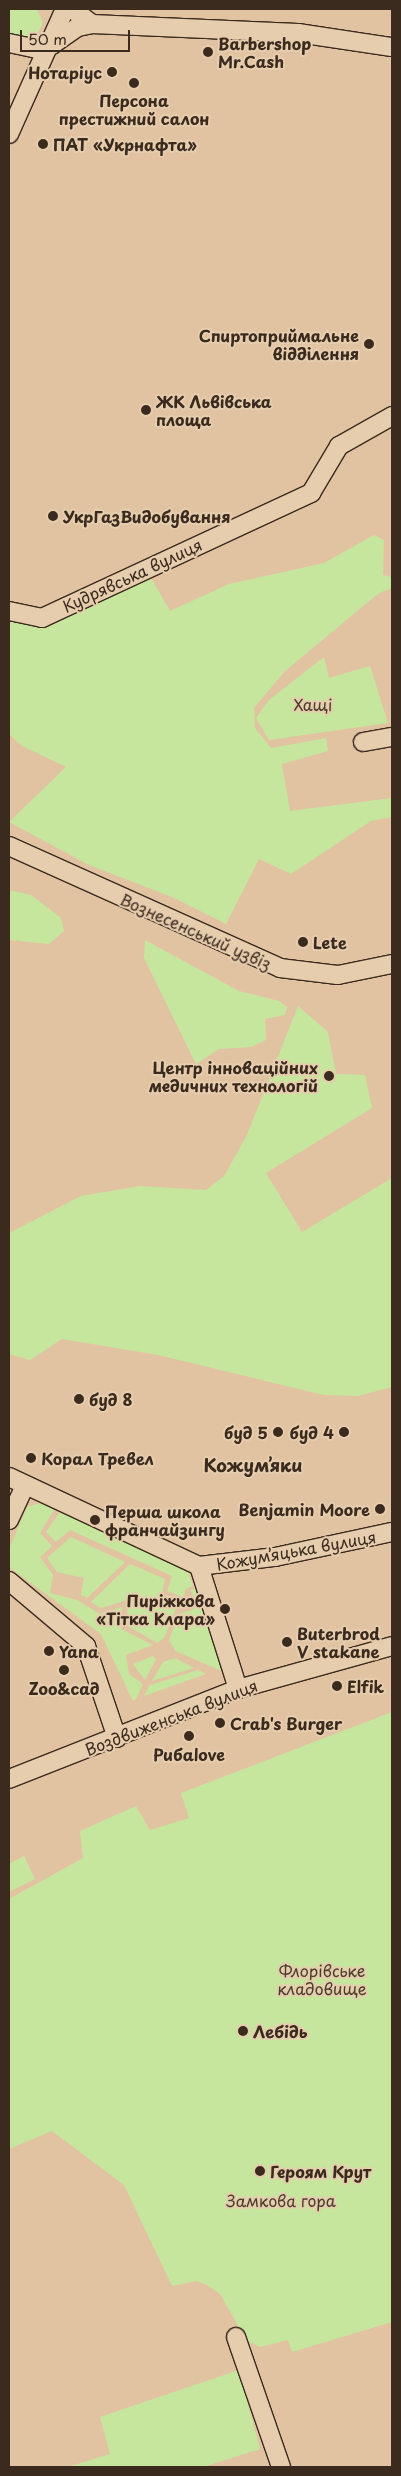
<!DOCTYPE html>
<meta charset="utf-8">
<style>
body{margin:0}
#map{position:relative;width:401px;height:2476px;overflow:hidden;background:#e1c3a2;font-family:"Playpen Sans",sans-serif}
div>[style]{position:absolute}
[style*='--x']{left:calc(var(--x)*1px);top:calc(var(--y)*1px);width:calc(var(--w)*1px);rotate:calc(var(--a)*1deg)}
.green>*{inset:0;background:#c6e69e}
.roads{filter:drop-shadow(1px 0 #3b2a1e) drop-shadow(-1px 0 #3b2a1e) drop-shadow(0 1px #3b2a1e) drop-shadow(0 -1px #3b2a1e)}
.minor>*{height:18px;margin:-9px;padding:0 9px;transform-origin:9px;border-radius:9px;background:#e6cdae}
.dots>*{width:14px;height:14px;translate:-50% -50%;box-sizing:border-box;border:2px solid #e6cdae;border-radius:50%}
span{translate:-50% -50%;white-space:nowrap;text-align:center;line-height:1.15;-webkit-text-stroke:4px #e6cdae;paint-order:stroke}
.poi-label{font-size:16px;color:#3b2a1e;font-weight:700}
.left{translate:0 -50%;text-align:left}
.right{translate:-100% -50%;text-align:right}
.street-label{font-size:16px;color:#3b2a1e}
.park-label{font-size:16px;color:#493d2b}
.neighbourhood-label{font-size:18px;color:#3b2a1e;font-weight:700}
.frame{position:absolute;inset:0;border:10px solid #3b2a1e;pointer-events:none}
.scale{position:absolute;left:20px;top:30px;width:110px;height:22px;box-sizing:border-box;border:2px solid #3b2a1e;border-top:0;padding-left:6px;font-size:15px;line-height:18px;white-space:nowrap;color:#3b2a1e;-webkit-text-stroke:4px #e6cdae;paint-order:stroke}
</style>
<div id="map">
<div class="green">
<div style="clip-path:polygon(9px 9px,37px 9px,43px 23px,36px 35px,28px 40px,9px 35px)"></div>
<div style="clip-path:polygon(374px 535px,384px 540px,383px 575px,392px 577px,392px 588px,379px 593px,284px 672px,254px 708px,255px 728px,271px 748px,326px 738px,328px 751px,282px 764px,290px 811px,392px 798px,392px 817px,371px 821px,291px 874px,259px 859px,226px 924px,172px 897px,89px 865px,9px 822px,66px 767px,22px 746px,9px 734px,9px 618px,46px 628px,150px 576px,170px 611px,229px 584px,324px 563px)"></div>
<div style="clip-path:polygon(324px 657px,329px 678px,370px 666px,388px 723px,269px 740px,256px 718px,269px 700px)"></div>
<div style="clip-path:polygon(9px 890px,31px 895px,61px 918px,64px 931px,49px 944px,9px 940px)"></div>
<div style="clip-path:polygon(145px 940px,239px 991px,279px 1001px,287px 1007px,285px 1015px,265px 1019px,266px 1040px,251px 1047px,219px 1049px,196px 1064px,144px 958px)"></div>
<div style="clip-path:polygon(298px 1006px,328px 1032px,336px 1074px,365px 1075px,372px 1108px,266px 1173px,302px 1232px,392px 1178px,392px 1387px,358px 1396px,324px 1395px,158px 1355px,62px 1339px,30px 1360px,9px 1354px,9px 1233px,81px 1196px,140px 1186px,206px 1190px,224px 1176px,247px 1135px)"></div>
<div style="clip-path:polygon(40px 1503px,54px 1510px,40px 1533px,52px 1546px,40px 1557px,53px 1575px,50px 1593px,77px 1600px,100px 1614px,122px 1607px,121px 1629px,153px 1645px,126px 1655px,129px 1674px,143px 1684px,136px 1699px,133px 1701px,101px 1634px,9px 1567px,9px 1549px,27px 1507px)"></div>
<div style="clip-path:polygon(60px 1512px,188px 1571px,193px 1586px,186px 1589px,183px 1597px,167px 1591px,172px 1576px,70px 1530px,56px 1542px,46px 1532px)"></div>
<div style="clip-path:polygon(71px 1537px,125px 1562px,87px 1598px,81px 1595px,84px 1578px,57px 1572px,47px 1558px)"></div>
<div style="clip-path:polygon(130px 1564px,165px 1579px,162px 1594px,179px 1601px,164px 1638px,157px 1643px,128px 1626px,127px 1600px,101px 1608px,91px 1602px)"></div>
<div style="clip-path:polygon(195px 1589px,222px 1671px,175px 1651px,169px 1640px,179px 1614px,194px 1609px,197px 1602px,190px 1590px)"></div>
<div style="clip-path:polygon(153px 1656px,156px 1659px,145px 1680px,133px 1664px)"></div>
<div style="clip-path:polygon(175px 1658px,194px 1668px,152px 1681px,163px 1662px)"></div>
<div style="clip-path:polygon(198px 1670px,206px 1674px,144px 1696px,150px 1685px)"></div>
<div style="clip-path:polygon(392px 1712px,392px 2322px,292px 2352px,288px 2340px,260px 2347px,247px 2341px,220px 2294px,207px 2285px,197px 2281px,172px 2286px,124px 2185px,52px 2131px,9px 2149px,9px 1899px,83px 1858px,80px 1831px,136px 1806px,150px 1830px,189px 1818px,181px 1793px)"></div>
<div style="clip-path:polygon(24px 1856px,35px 1879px,9px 1892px,9px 1864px)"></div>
<div style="clip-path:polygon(239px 2370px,260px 2449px,203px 2467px,68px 2467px,110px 2454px,100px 2417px)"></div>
</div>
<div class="roads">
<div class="minor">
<div style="--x:72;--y:9;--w:25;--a:37"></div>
<div style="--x:92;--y:24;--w:206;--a:2.5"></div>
<div style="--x:298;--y:33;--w:95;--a:8.5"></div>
<div style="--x:9;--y:43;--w:30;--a:12"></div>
<div style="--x:38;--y:49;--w:15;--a:-16"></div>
<div style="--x:52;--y:45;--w:32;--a:-35"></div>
<div style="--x:78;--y:27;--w:14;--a:-12"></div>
<div style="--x:9;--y:134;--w:137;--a:-65.9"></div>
<div style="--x:9;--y:611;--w:34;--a:12"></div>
<div style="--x:42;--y:618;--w:297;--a:-24.9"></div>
<div style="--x:311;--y:493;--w:55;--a:-59.2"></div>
<div style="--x:339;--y:446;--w:61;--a:-29.5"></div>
<div style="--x:363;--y:742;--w:29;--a:-10"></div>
<div style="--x:9;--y:846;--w:297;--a:24.2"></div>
<div style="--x:280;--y:968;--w:58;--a:6.9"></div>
<div style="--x:338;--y:975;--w:55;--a:-11.5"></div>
<div style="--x:9;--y:1477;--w:210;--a:25.1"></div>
<div style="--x:199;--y:1566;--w:77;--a:-6.8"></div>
<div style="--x:275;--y:1557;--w:120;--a:-12.1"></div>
<div style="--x:9;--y:1520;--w:38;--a:-65"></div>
<div style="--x:199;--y:1566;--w:129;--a:72.4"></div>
<div style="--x:9;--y:1581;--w:101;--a:40.2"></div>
<div style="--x:86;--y:1646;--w:97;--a:71.4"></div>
<div style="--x:9;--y:1779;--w:246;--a:-21.5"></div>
<div style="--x:238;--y:1689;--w:160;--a:-15.6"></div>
<div style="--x:236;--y:2337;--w:138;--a:70.9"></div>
</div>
</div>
<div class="dots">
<div style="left:208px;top:52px;background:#3b2a1e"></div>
<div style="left:112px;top:72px;background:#3b2a1e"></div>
<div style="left:134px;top:83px;background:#3b2a1e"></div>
<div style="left:43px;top:144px;background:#3b2a1e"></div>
<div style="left:369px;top:344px;background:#3b2a1e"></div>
<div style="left:146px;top:410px;background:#3b2a1e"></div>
<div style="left:53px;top:516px;background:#3b2a1e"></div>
<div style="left:303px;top:942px;background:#3b2a1e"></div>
<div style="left:329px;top:1076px;background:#3b2a1e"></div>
<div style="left:79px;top:1399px;background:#3b2a1e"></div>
<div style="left:278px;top:1432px;background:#3b2a1e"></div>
<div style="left:344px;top:1432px;background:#3b2a1e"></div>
<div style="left:31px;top:1458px;background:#3b2a1e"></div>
<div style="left:380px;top:1509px;background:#3b2a1e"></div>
<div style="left:95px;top:1520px;background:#3b2a1e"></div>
<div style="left:225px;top:1609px;background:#3b2a1e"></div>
<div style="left:287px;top:1642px;background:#3b2a1e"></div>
<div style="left:49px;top:1651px;background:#3b2a1e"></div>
<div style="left:64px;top:1670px;background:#3b2a1e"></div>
<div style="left:337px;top:1686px;background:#3b2a1e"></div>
<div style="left:220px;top:1723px;background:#3b2a1e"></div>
<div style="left:189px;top:1736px;background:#3b2a1e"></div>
<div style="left:243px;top:2031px;background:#3b2a1e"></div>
<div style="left:260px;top:2171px;background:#3b2a1e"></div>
</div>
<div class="poi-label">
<span class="left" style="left:218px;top:52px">Barbershop<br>Mr.Cash</span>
<span class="right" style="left:102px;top:72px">Нотаріус</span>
<span style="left:134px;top:109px">Персона<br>престижний салон</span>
<span class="left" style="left:53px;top:144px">ПАТ «Укрнафта»</span>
<span class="right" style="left:359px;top:344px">Спиртоприймальне<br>відділення</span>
<span class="left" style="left:156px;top:410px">ЖК Львівська<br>площа</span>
<span class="left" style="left:63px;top:516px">УкрГазВидобування</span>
<span class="left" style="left:313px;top:942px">Lete</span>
<span class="right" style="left:318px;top:1076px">Центр інноваційних<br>медичних технологій</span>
<span class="left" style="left:89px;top:1399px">буд 8</span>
<span class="right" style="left:268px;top:1432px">буд 5</span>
<span class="right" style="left:334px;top:1432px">буд 4</span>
<span class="left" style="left:41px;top:1458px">Корал Тревел</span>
<span class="right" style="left:370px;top:1509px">Benjamin Moore</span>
<span class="left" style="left:105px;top:1520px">Перша школа<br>франчайзингу</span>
<span class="right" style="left:215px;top:1609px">Пиріжкова<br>«Тітка Клара»</span>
<span class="left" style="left:297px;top:1642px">Buterbrod<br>V stakane</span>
<span class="left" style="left:59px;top:1651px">Yana</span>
<span class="left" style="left:347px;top:1686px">Elfik</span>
<span style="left:64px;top:1688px">Zoo&amp;сад</span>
<span class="left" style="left:230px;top:1723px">Crab's Burger</span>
<span style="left:189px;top:1754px">Рибаlove</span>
<span class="left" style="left:253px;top:2031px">Лебідь</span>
<span class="left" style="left:270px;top:2171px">Героям Крут</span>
</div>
<div class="street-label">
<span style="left:132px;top:575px;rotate:-25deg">Кудрявська вулиця</span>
<span style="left:196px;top:931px;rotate:24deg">Вознесенський узвіз</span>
<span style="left:296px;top:1550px;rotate:-10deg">Кожумʼяцька вулиця</span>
<span style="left:171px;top:1717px;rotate:-21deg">Воздвиженська вулиця</span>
</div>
<div class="park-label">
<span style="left:313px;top:704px">Хащі</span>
<span style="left:322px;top:1979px">Флорівське<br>кладовище</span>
<span style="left:281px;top:2200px">Замкова гора</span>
</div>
<div class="neighbourhood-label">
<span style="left:253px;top:1465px">Кожумʼяки</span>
</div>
<div class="frame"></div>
<div class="scale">50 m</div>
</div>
